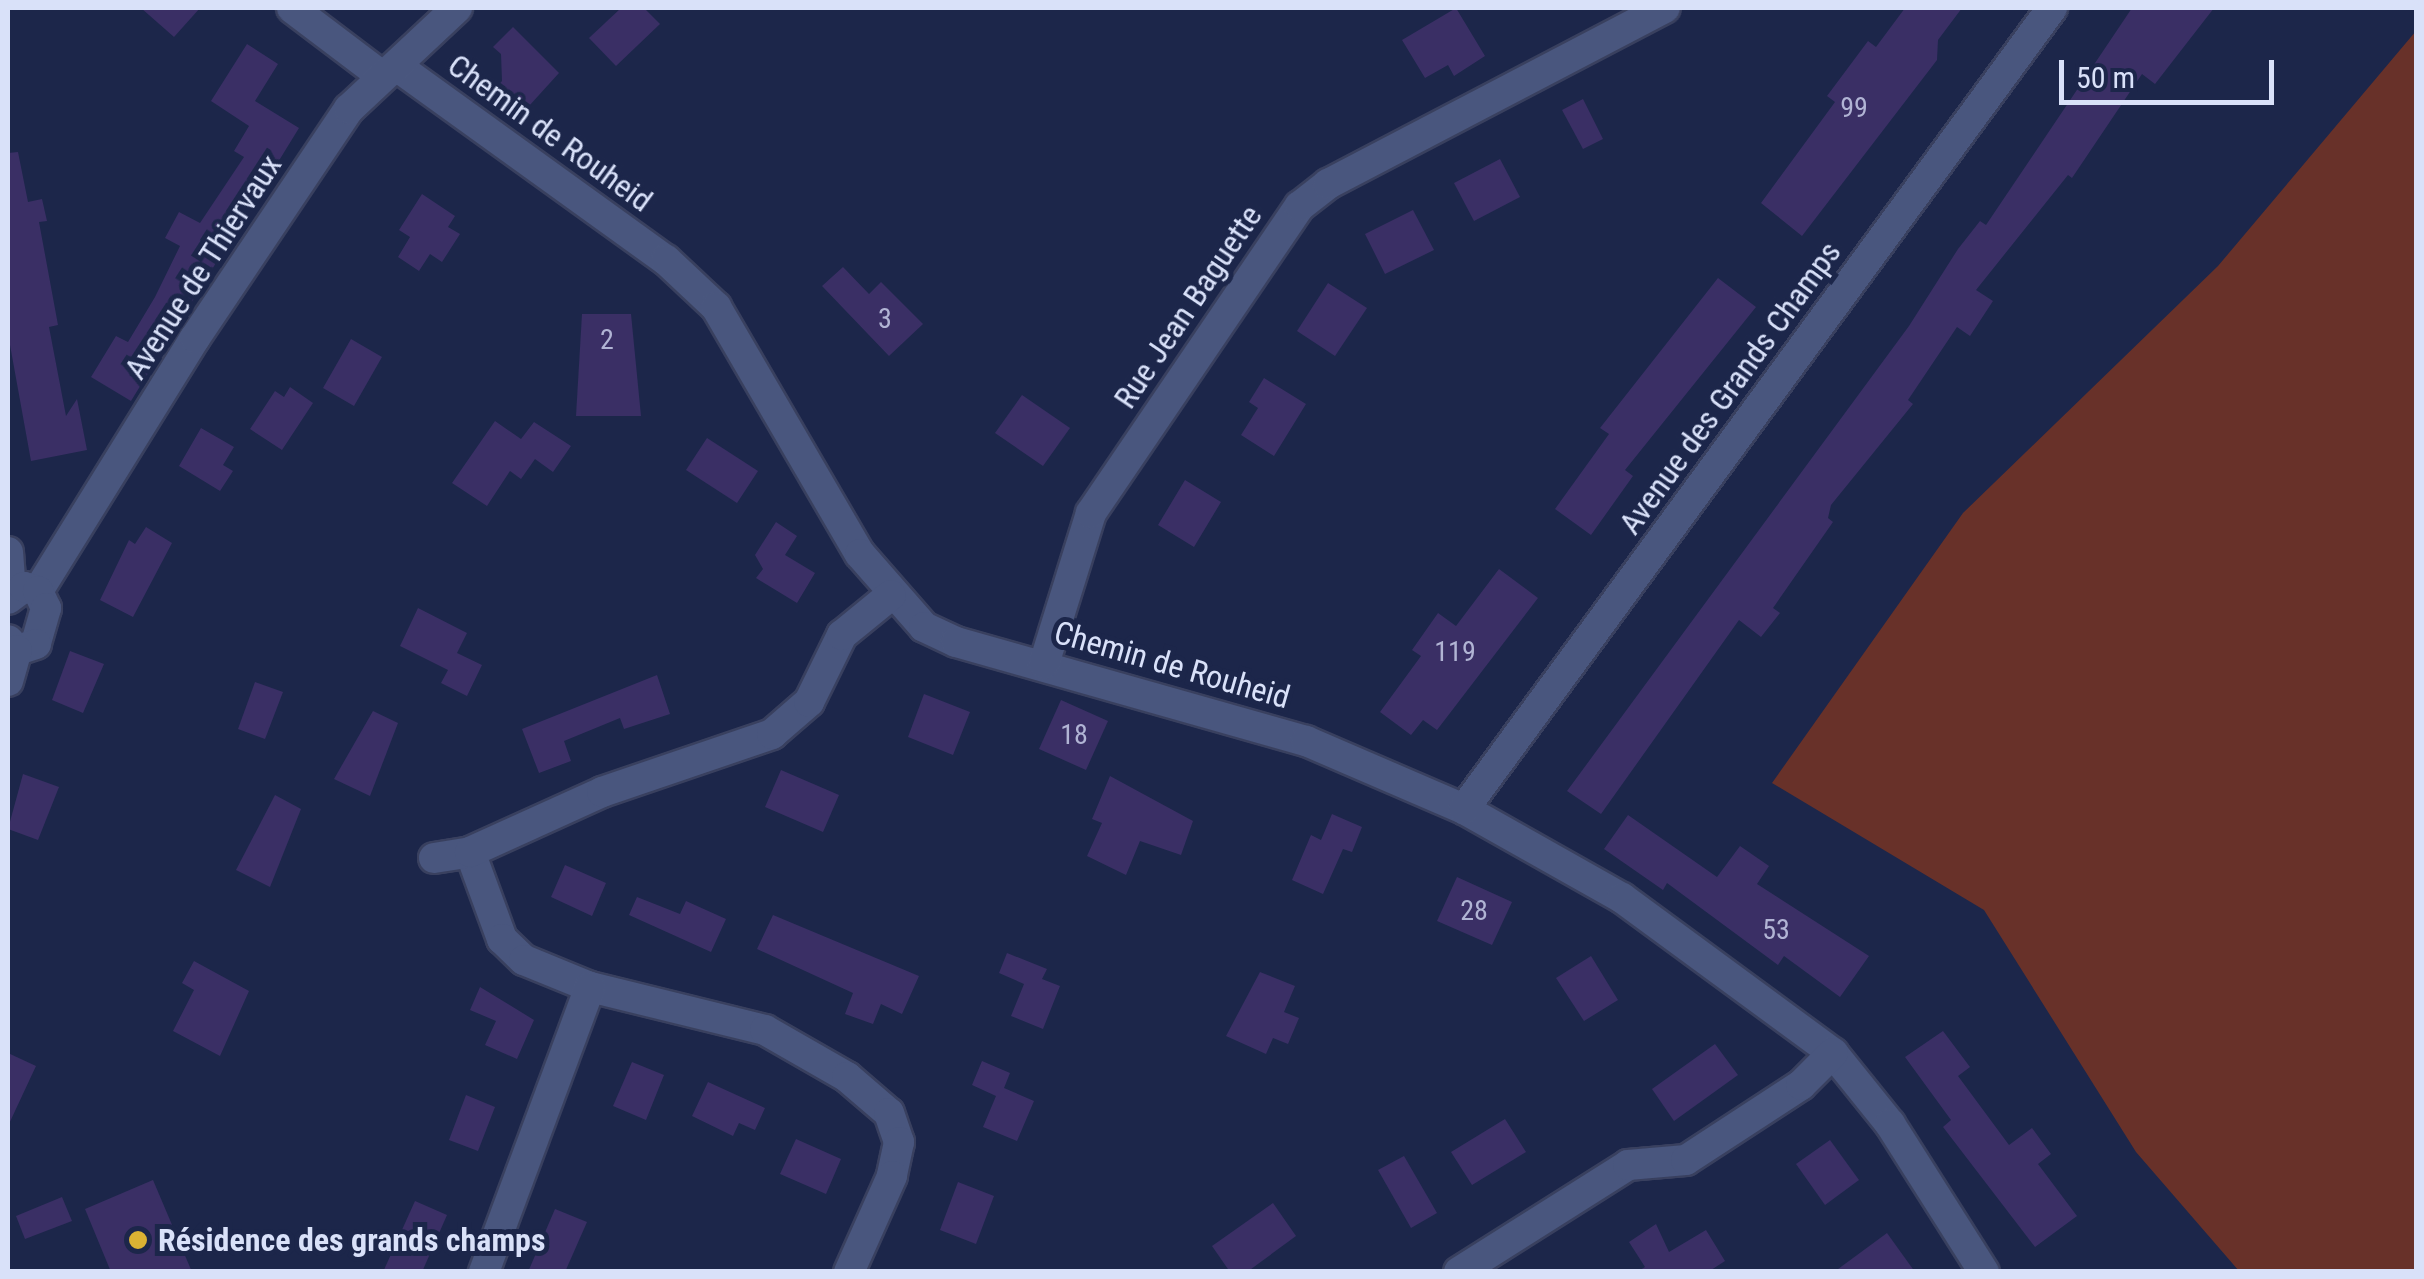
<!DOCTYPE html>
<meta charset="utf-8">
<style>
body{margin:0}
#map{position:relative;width:2424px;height:1279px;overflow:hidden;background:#1c264a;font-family:"Roboto Condensed",sans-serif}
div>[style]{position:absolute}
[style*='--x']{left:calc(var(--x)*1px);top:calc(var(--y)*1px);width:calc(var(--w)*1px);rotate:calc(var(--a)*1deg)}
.green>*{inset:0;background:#683129}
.building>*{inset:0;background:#3a2f65}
.roads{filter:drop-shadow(2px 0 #39405f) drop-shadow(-2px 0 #39405f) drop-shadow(0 2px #39405f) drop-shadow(0 -2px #39405f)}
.minor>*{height:30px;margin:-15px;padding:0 15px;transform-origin:15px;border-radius:15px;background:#49567e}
.dots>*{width:28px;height:28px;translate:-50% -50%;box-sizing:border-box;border:5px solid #1c264a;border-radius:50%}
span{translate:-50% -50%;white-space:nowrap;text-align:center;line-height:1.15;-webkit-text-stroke:10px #1c264a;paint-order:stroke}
.number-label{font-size:28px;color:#b1b4d4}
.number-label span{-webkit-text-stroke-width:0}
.street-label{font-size:32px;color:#d9e1f9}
.poi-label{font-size:32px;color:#d9e1f9;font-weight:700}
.left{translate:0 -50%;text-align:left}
.frame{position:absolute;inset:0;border:10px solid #d9e1f9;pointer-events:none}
.scale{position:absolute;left:2059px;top:60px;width:215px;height:45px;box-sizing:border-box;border:5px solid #d9e1f9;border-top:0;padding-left:12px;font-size:30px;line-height:35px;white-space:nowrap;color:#d9e1f9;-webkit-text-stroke:8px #1c264a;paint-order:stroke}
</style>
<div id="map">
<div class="green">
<div style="clip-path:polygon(2416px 31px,2416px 1271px,2239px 1271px,2136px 1152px,1984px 910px,1772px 783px,1963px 513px,2218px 266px)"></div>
</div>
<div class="building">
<div style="clip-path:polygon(141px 8px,200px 8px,174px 37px)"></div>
<div style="clip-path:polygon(621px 8px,644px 8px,660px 24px,616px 66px,589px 38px)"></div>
<div style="clip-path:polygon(1456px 8px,1485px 56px,1454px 76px,1448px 65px,1425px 78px,1402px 40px)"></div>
<div style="clip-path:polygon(1905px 8px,1962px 8px,1938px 40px,1937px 60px,1802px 236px,1761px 203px,1835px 102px,1827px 96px,1868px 41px,1876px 47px)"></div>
<div style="clip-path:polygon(2132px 8px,2214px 8px,2155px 84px,2142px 74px,2072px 178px,2068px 175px,1976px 290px,1993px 301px,1970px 336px,1957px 327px,1908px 400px,1913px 404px,1831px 505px,1828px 518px,1833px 522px,1773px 608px,1780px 613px,1761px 637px,1739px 620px,1601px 814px,1567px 791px,1909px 326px,1958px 249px,1980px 221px,1986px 225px)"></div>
<div style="clip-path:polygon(513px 27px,559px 73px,529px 106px,522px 101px,516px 109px,495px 89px,502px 81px,501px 54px,493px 47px)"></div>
<div style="clip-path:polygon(247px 44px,278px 64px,255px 101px,299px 128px,131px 401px,91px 377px,116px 336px,128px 342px,155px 297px,180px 246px,165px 238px,179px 212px,200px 223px,244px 157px,234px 151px,249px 126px,211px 101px)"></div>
<div style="clip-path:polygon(1583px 99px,1603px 139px,1583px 149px,1562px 110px)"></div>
<div style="clip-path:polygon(18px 152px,28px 202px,42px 199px,47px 221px,39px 222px,58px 325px,49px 327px,66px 416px,77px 399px,87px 450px,31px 461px,8px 334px,8px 153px)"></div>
<div style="clip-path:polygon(1500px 159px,1520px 197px,1474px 221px,1454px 183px)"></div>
<div style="clip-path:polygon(422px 194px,455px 216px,448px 227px,460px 234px,442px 262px,430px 254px,419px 271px,398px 257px,410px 237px,399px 230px)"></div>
<div style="clip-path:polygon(1413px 210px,1434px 250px,1385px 274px,1365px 234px)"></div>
<div style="clip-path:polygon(843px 267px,869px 294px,881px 282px,923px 324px,889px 356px,822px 286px)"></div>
<div style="clip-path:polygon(1718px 278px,1756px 307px,1625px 470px,1633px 476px,1591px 535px,1555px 509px,1609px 434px,1600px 428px)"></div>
<div style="clip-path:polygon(1328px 283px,1367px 308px,1335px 356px,1297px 331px)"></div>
<div style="clip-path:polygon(582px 314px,631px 314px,641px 416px,576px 416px)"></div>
<div style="clip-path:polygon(351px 339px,382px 357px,354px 406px,323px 388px)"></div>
<div style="clip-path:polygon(1264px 378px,1306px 404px,1274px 456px,1241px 435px,1258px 408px,1249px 402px)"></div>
<div style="clip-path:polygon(290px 387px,313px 403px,282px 450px,250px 429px,275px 391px,284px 397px)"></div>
<div style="clip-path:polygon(1022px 395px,1070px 428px,1043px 466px,995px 433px)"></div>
<div style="clip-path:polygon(495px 421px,521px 439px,534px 422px,571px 446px,553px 472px,535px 459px,521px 479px,510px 471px,487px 506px,452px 483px)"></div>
<div style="clip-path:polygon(201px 428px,234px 447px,223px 465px,233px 471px,220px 491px,179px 466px)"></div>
<div style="clip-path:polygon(707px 438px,758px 471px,737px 503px,686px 470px)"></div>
<div style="clip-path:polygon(1185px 480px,1221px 502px,1194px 547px,1158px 525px)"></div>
<div style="clip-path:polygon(776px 522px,797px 536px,785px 555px,815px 573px,797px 603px,756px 578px,763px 569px,755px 555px)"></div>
<div style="clip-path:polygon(146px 527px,172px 543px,133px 617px,100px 600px,129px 540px,135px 544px)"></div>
<div style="clip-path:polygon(1499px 569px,1538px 598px,1437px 730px,1423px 720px,1411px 735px,1380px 712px,1421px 656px,1412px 650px,1438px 613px,1456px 626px)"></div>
<div style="clip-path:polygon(418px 608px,467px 633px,457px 653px,482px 665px,467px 696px,441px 683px,448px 670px,400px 646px)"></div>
<div style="clip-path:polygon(70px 651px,104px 664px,83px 713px,52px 700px)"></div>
<div style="clip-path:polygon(657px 675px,670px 714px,624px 729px,620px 718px,564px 741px,571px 761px,539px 773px,522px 729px)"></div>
<div style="clip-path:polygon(255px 682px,283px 692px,265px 739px,238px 729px)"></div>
<div style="clip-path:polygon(924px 694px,970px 712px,953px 755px,908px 737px)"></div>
<div style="clip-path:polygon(1061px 700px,1108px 721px,1086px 770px,1039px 749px)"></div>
<div style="clip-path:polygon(373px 711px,398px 723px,370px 796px,334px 779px)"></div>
<div style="clip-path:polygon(781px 770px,839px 795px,823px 832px,765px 807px)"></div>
<div style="clip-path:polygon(23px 774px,59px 787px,38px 840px,8px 829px)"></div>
<div style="clip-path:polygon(1110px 776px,1193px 821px,1181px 855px,1140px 841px,1126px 875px,1087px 856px,1102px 823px,1092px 819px)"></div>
<div style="clip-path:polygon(275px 795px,301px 809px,270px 887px,236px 870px)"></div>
<div style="clip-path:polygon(1332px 814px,1362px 827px,1352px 852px,1343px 849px,1323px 894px,1292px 880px,1311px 835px,1321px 840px)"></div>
<div style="clip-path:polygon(1628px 815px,1717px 877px,1740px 846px,1769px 866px,1757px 884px,1869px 956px,1840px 997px,1784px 956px,1778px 965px,1667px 883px,1663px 890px,1604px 849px)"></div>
<div style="clip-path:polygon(565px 865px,606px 883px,592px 916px,551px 897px)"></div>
<div style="clip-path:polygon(1457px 877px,1512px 902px,1492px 945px,1437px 921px)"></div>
<div style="clip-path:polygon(637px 897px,680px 914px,686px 901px,726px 919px,711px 952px,629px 915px)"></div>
<div style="clip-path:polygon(773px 915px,919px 976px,902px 1014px,881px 1004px,873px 1024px,845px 1014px,853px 993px,757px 949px)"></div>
<div style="clip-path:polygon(1007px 953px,1047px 969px,1042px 979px,1060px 986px,1043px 1029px,1011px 1016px,1024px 984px,999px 973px)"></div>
<div style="clip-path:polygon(1591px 956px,1618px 1000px,1584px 1021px,1556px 978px)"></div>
<div style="clip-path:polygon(194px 961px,249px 991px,220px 1056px,173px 1031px,194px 990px,182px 983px)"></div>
<div style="clip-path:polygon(1260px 972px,1295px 986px,1284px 1012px,1299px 1018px,1288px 1044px,1273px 1038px,1266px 1054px,1226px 1036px)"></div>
<div style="clip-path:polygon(480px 987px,534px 1020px,517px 1059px,485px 1045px,496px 1021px,470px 1010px)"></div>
<div style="clip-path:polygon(1943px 1031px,1970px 1067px,1958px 1076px,2009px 1145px,2032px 1128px,2051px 1154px,2038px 1164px,2077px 1216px,2035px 1247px,1943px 1127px,1951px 1120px,1905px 1057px)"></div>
<div style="clip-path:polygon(1715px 1044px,1738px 1075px,1674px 1121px,1652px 1089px)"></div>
<div style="clip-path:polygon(8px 1053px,36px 1066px,8px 1126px)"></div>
<div style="clip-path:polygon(982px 1061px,1010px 1073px,1004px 1088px,1034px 1101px,1017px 1141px,983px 1127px,996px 1096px,972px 1085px)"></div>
<div style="clip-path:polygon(632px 1062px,664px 1075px,646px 1120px,613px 1106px)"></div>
<div style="clip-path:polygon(708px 1082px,765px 1108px,755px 1130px,739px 1123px,733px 1136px,692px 1116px)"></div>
<div style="clip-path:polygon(466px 1095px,495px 1107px,478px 1151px,449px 1140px)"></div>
<div style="clip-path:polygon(1505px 1119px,1526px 1152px,1472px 1185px,1451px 1152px)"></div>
<div style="clip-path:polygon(796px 1139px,841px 1159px,826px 1194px,780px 1174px)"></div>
<div style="clip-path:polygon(1830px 1140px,1859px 1180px,1825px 1205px,1796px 1164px)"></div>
<div style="clip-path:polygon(1404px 1156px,1437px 1213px,1411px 1228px,1378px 1170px)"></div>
<div style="clip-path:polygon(153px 1180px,192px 1272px,111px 1272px,85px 1209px)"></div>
<div style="clip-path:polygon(958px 1182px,994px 1196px,976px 1244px,940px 1230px)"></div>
<div style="clip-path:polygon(62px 1197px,72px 1221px,25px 1239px,16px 1216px)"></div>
<div style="clip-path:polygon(415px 1201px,447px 1215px,422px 1272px,383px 1272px)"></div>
<div style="clip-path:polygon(1273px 1203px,1296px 1236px,1247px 1272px,1230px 1272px,1212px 1246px)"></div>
<div style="clip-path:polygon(555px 1209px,587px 1222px,565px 1272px,528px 1272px)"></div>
<div style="clip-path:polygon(1656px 1224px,1669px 1252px,1706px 1230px,1725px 1261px,1708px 1272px,1637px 1272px,1645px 1267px,1629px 1242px)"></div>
<div style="clip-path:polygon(1887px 1233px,1915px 1272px,1834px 1272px)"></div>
</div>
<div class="roads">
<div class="minor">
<div style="--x:292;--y:8;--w:113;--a:37.1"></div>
<div style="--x:398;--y:67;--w:330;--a:35.8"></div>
<div style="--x:666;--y:260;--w:69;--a:43.2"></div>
<div style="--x:716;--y:307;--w:286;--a:59.8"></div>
<div style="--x:860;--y:554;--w:97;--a:48.8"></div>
<div style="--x:924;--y:627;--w:35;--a:25"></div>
<div style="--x:956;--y:642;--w:364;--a:15.8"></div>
<div style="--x:1306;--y:741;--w:172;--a:23.3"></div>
<div style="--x:1464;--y:809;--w:181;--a:29.4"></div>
<div style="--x:1622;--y:898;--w:262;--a:36.3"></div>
<div style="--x:1833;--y:1053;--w:91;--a:51.2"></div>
<div style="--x:1890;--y:1124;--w:175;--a:57.6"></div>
<div style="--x:8;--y:552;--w:40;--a:85.7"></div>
<div style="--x:38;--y:591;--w:298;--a:-58.2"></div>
<div style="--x:195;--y:338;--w:276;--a:-56.1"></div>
<div style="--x:349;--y:109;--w:148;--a:-43.1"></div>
<div style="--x:8;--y:599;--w:20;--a:-37"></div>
<div style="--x:24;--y:587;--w:15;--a:16"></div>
<div style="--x:38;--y:591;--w:19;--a:65"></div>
<div style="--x:46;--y:608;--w:37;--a:106"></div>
<div style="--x:36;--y:644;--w:20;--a:162"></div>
<div style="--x:17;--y:650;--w:13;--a:-132"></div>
<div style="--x:1044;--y:664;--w:158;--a:-72.7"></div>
<div style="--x:1091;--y:513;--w:371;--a:-55.8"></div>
<div style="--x:1300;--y:206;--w:36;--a:-38"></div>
<div style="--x:1328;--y:184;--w:380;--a:-27.6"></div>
<div style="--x:8;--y:681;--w:32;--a:-74"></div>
<div style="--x:1464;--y:809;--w:994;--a:-53.72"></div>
<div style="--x:470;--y:852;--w:93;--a:69.8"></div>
<div style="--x:502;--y:939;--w:30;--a:44"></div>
<div style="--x:524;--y:960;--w:71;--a:22.2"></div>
<div style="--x:590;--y:987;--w:180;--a:13.8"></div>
<div style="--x:765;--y:1030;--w:95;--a:29.8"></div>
<div style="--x:847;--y:1077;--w:55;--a:40.6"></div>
<div style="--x:889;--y:1113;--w:31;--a:71"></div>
<div style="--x:899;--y:1142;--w:35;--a:102"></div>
<div style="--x:892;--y:1176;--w:105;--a:114.1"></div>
<div style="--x:434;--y:858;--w:36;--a:-9"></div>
<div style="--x:470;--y:852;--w:145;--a:-24.4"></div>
<div style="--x:602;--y:792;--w:180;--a:-18.8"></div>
<div style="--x:772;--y:734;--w:49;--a:-40.9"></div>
<div style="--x:809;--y:702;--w:75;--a:-63.8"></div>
<div style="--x:842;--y:635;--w:63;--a:-39.2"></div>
<div style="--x:484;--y:1272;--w:304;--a:-69.6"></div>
<div style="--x:1459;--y:1272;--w:200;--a:-32.3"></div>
<div style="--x:1628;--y:1165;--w:58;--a:-4.9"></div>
<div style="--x:1686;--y:1160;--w:137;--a:-33.1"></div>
<div style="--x:1801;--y:1085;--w:45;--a:-45"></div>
</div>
</div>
<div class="dots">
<div style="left:138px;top:1240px;background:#dbb233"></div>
</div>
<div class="number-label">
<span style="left:1854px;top:108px">99</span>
<span style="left:885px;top:319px">3</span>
<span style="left:607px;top:340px">2</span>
<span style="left:1455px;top:652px">119</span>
<span style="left:1074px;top:735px">18</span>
<span style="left:1474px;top:911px">28</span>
<span style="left:1776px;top:930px">53</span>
</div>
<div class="street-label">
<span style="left:550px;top:133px;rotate:36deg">Chemin de Rouheid</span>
<span style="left:203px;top:267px;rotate:-57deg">Avenue de Thiervaux</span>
<span style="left:1188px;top:307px;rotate:-56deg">Rue Jean Baguette</span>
<span style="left:1730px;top:388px;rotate:-54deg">Avenue des Grands Champs</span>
<span style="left:1172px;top:665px;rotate:16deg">Chemin de Rouheid</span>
</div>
<div class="poi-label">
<span class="left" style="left:158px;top:1240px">Résidence des grands champs</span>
</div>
<div class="frame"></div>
<div class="scale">50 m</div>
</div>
